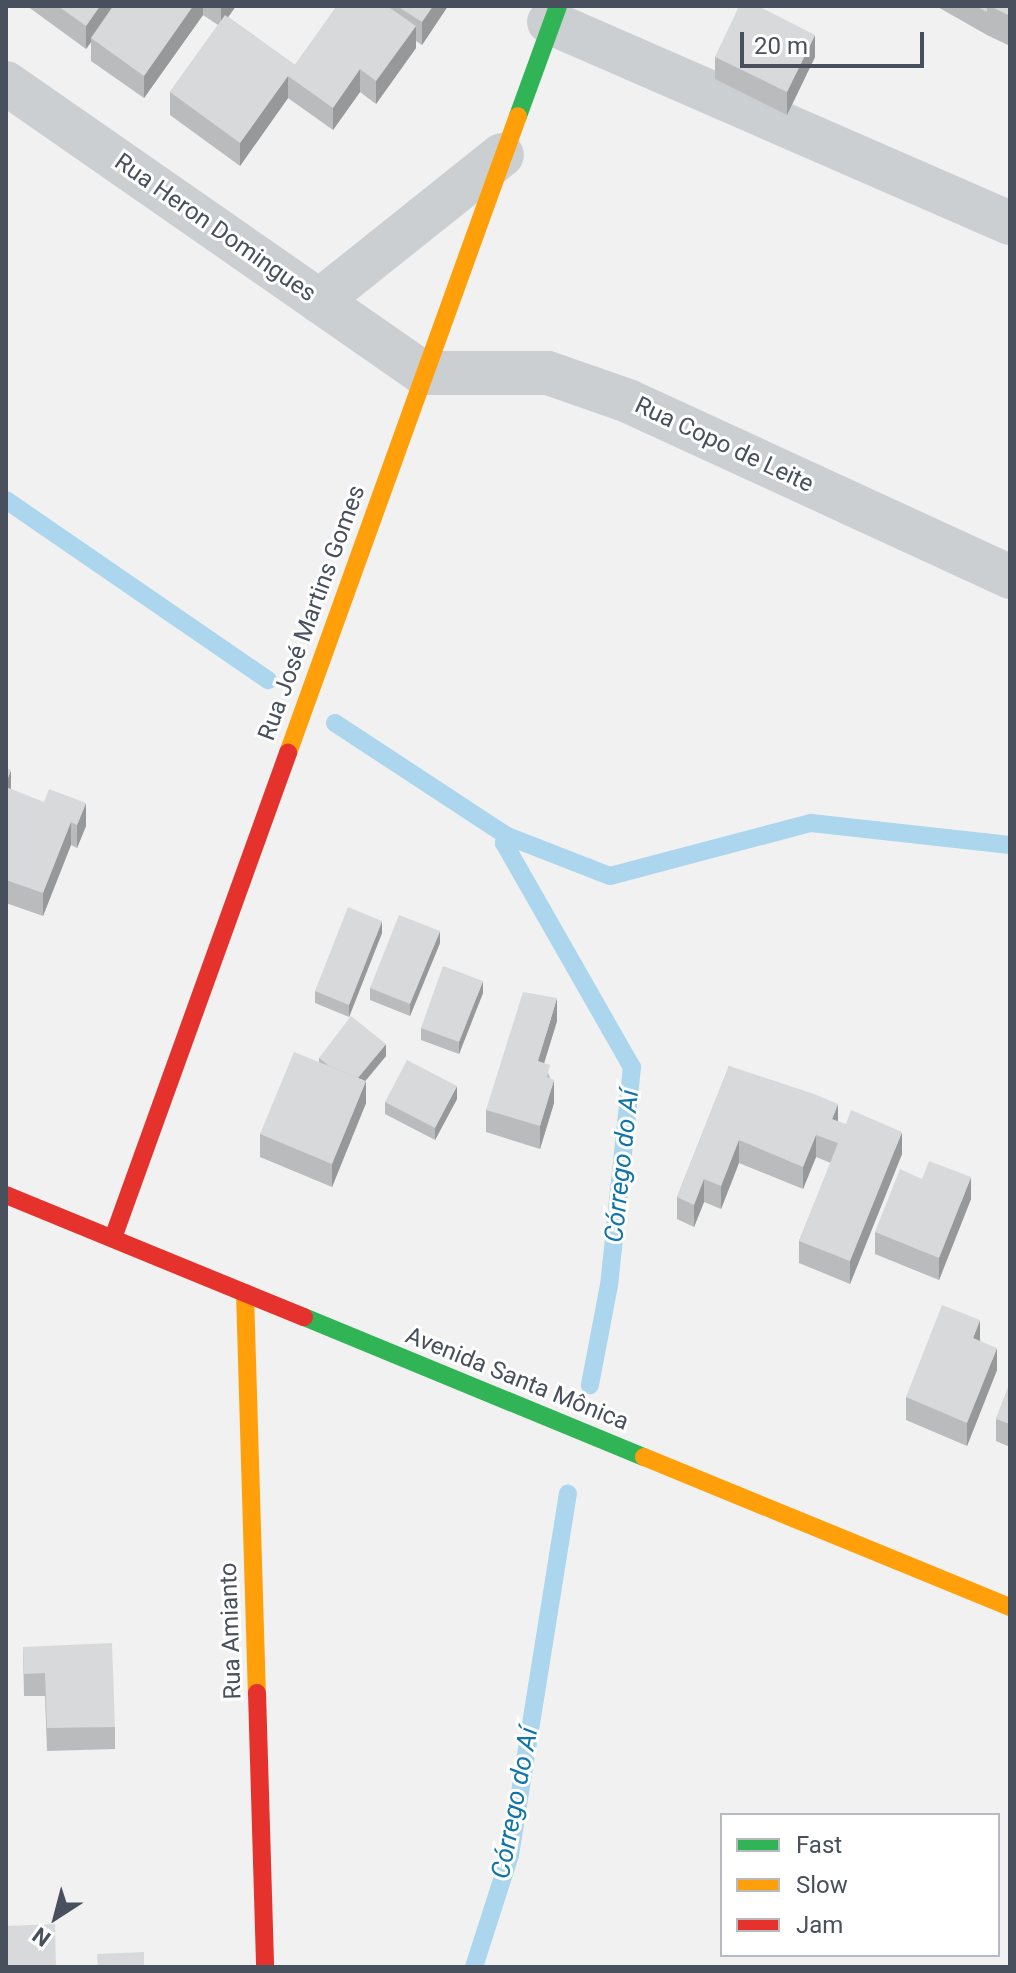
<!DOCTYPE html>
<meta charset="utf-8">
<style>
body{margin:0}
#map{position:relative;width:1016px;height:1973px;overflow:hidden;background:#f1f1f1;font-family:Roboto,sans-serif}
div>[style]{position:absolute}
[style*='--x']{left:calc(var(--x)*1px);top:calc(var(--y)*1px);width:calc(var(--w)*1px);rotate:calc(var(--a)*1deg)}
.stream>*{height:18px;margin:-9px;padding:0 9px;transform-origin:9px;border-radius:9px;background:#acd6ed}
.street>*{height:44px;margin:-22px;padding:0 22px;transform-origin:22px;border-radius:22px;background:#cccfd2}
.fast>*{height:18px;margin:-9px;padding:0 9px;transform-origin:9px;border-radius:9px;background:#30b455}
.slow>*{height:18px;margin:-9px;padding:0 9px;transform-origin:9px;border-radius:9px;background:#ff9f0a}
.jam>*{height:18px;margin:-9px;padding:0 9px;transform-origin:9px;border-radius:9px;background:#e5322d}
.wall>*{inset:0;background:#babbbc}
.shaded-wall>*{inset:0;background:#979899}
.building>*{inset:0;background:#d8d9db}
span{translate:-50% -50%;white-space:nowrap;text-align:center;line-height:1.15;-webkit-text-stroke:6px #fff;paint-order:stroke}
.street-label{font-size:24px;color:#48505d}
.water-label{font-size:26px;color:#0f75a9;font-style:italic}
.frame{position:absolute;inset:0;border:8px solid #48505d;pointer-events:none}
.legend{position:absolute;left:720px;top:1813px;width:280px;height:144px;box-sizing:border-box;background:#fff;border:2px solid #b6b9be;margin:0;padding:10px 14px;list-style:none;font-size:24px;color:#48505d}
.legend li{display:flex;align-items:center;gap:16px;height:40px}
.legend b{width:40px;border:2px solid #b6b9be}
.north{position:absolute;left:16px;top:1877px;width:80px;height:80px;-webkit-text-stroke:6px #fff;paint-order:stroke;rotate:216deg;font-size:22px;font-weight:700;line-height:32px;text-align:center;color:#48505d}
.north::after{content:'';display:block;margin:auto;width:28px;height:36px;background:#48505d;clip-path:polygon(50% 0,100% 100%,50% 72%,0 100%)}
.scale{position:absolute;left:740px;top:32px;width:184px;height:36px;box-sizing:border-box;border:4px solid #48505d;border-top:0;padding-left:10px;font-size:24px;line-height:28px;white-space:nowrap;color:#48505d;-webkit-text-stroke:6px #fff;paint-order:stroke}
</style>
<div id="map">
<div class="stream">
<div style="--x:6;--y:500;--w:318;--a:34.5"></div>
<div style="--x:335;--y:723;--w:206;--a:33.3"></div>
<div style="--x:507;--y:836;--w:110;--a:21.2"></div>
<div style="--x:610;--y:876;--w:208;--a:-14.8"></div>
<div style="--x:811;--y:823;--w:200;--a:6.3"></div>
<div style="--x:507;--y:836;--w:8;--a:113"></div>
<div style="--x:504;--y:843;--w:258;--a:60.3"></div>
<div style="--x:632;--y:1067;--w:219;--a:96"></div>
<div style="--x:609;--y:1285;--w:102;--a:100.8"></div>
<div style="--x:474;--y:1967;--w:118;--a:-72.2"></div>
<div style="--x:510;--y:1855;--w:366;--a:-80.9"></div>
</div>
<div class="street">
<div style="--x:549;--y:22;--w:503;--a:23.56"></div>
<div style="--x:6;--y:83;--w:508;--a:34.82"></div>
<div style="--x:423;--y:373;--w:125;--a:0"></div>
<div style="--x:548;--y:373;--w:85;--a:19.3"></div>
<div style="--x:628;--y:401;--w:421;--a:24.7"></div>
<div style="--x:319;--y:301;--w:234;--a:-38.6"></div>
</div>
<div class="fast">
<div style="--x:518;--y:116;--w:117;--a:-70"></div>
<div style="--x:304;--y:1317;--w:368;--a:22.4"></div>
</div>
<div class="slow">
<div style="--x:288;--y:753;--w:677;--a:-70.15"></div>
<div style="--x:245;--y:1293;--w:400;--a:88.3"></div>
<div style="--x:644;--y:1457;--w:396;--a:22.3"></div>
</div>
<div class="jam">
<div style="--x:6;--y:1195;--w:322;--a:22.3"></div>
<div style="--x:113;--y:1238;--w:516;--a:-70.16"></div>
<div style="--x:257;--y:1693;--w:274;--a:88.3"></div>
</div>
<div class="wall">
<div style="clip-path:polygon(27px 6px,236px 6px,228px 17px,295px 65px,337px 6px,448px 6px,422px 45px,416px 41px,416px 48px,376px 104px,360px 92px,333px 130px,288px 98px,240px 166px,170px 115px,170px 92px,218px 25px,203px 15px,144px 98px,91px 61px,91px 42px,86px 49px)"></div>
<div style="clip-path:polygon(936px 6px,1010px 6px,1010px 46px,987px 35px)"></div>
<div style="clip-path:polygon(715px 57px,815px 57px,787px 115px,715px 79px)"></div>
<div style="clip-path:polygon(6px 768px,11px 789px,86px 826px,77px 848px,71px 845px,43px 916px,6px 903px)"></div>
<div style="clip-path:polygon(382px 933px,349px 1017px,315px 1003px,315px 991px)"></div>
<div style="clip-path:polygon(440px 943px,410px 1016px,370px 1000px,370px 988px)"></div>
<div style="clip-path:polygon(483px 993px,459px 1054px,421px 1040px,421px 1028px)"></div>
<div style="clip-path:polygon(557px 1021px,544px 1063px,550px 1078px,554px 1103px,540px 1149px,486px 1132px,486px 1110px)"></div>
<div style="clip-path:polygon(386px 1056px,366px 1080px,366px 1103px,332px 1187px,260px 1157px,260px 1134px,319px 1062px,319px 1058px)"></div>
<div style="clip-path:polygon(729px 1066px,902px 1154px,850px 1284px,799px 1263px,799px 1241px,831px 1163px,816px 1157px,803px 1189px,739px 1163px,721px 1209px,704px 1202px,694px 1227px,677px 1219px,677px 1197px)"></div>
<div style="clip-path:polygon(457px 1099px,435px 1140px,385px 1114px,385px 1102px)"></div>
<div style="clip-path:polygon(971px 1199px,939px 1280px,875px 1254px,875px 1232px)"></div>
<div style="clip-path:polygon(980px 1340px,997px 1370px,967px 1446px,906px 1420px,906px 1397px)"></div>
<div style="clip-path:polygon(1010px 1383px,1010px 1447px,996px 1441px,996px 1419px)"></div>
<div style="clip-path:polygon(23px 1647px,115px 1727px,115px 1749px,47px 1751px,45px 1696px,24px 1696px)"></div>
</div>
<div class="shaded-wall">
<div style="clip-path:polygon(100px 6px,116px 6px,91px 38px,91px 42px,86px 49px,86px 26px)"></div>
<div style="clip-path:polygon(193px 6px,203px 6px,203px 15px,144px 98px,144px 76px)"></div>
<div style="clip-path:polygon(221px 6px,236px 6px,221px 27px)"></div>
<div style="clip-path:polygon(433px 6px,448px 6px,422px 45px,422px 22px)"></div>
<div style="clip-path:polygon(416px 26px,416px 48px,376px 104px,376px 81px)"></div>
<div style="clip-path:polygon(815px 35px,815px 57px,787px 115px,787px 92px)"></div>
<div style="clip-path:polygon(360px 69px,360px 92px,333px 130px,333px 108px)"></div>
<div style="clip-path:polygon(288px 76px,288px 98px,240px 166px,240px 143px)"></div>
<div style="clip-path:polygon(11px 770px,11px 792px,6px 805px,6px 783px)"></div>
<div style="clip-path:polygon(86px 803px,86px 826px,77px 848px,77px 825px)"></div>
<div style="clip-path:polygon(71px 822px,71px 845px,43px 916px,43px 893px)"></div>
<div style="clip-path:polygon(382px 921px,382px 933px,349px 1017px,349px 1005px)"></div>
<div style="clip-path:polygon(440px 931px,440px 943px,410px 1016px,410px 1004px)"></div>
<div style="clip-path:polygon(483px 981px,483px 993px,459px 1054px,459px 1042px)"></div>
<div style="clip-path:polygon(557px 998px,557px 1021px,538px 1083px,538px 1061px)"></div>
<div style="clip-path:polygon(386px 1044px,386px 1056px,352px 1097px,352px 1085px)"></div>
<div style="clip-path:polygon(554px 1080px,554px 1103px,540px 1149px,540px 1126px)"></div>
<div style="clip-path:polygon(366px 1081px,366px 1103px,332px 1187px,332px 1164px)"></div>
<div style="clip-path:polygon(457px 1086px,457px 1099px,435px 1140px,435px 1128px)"></div>
<div style="clip-path:polygon(838px 1104px,838px 1127px,832px 1119px)"></div>
<div style="clip-path:polygon(902px 1132px,902px 1154px,850px 1284px,850px 1261px)"></div>
<div style="clip-path:polygon(816px 1135px,816px 1157px,803px 1189px,803px 1167px)"></div>
<div style="clip-path:polygon(739px 1140px,739px 1163px,721px 1209px,721px 1186px)"></div>
<div style="clip-path:polygon(971px 1177px,971px 1199px,939px 1280px,939px 1258px)"></div>
<div style="clip-path:polygon(704px 1179px,704px 1202px,694px 1227px,694px 1205px)"></div>
<div style="clip-path:polygon(980px 1320px,980px 1343px,973px 1338px)"></div>
<div style="clip-path:polygon(997px 1348px,997px 1370px,967px 1446px,967px 1423px)"></div>
</div>
<div class="building">
<div style="clip-path:polygon(58px 6px,100px 6px,86px 26px)"></div>
<div style="clip-path:polygon(113px 6px,193px 6px,144px 76px,91px 38px)"></div>
<div style="clip-path:polygon(337px 6px,387px 6px,416px 26px,376px 81px,360px 69px,333px 108px,288px 76px,240px 143px,170px 92px,225px 15px,295px 65px)"></div>
<div style="clip-path:polygon(397px 6px,433px 6px,422px 22px)"></div>
<div style="clip-path:polygon(739px 6px,758px 6px,815px 35px,787px 92px,715px 57px)"></div>
<div style="clip-path:polygon(976px 6px,987px 6px,987px 12px)"></div>
<div style="clip-path:polygon(990px 6px,1010px 6px,1010px 16px)"></div>
<div style="clip-path:polygon(6px 768px,11px 770px,6px 783px)"></div>
<div style="clip-path:polygon(6px 787px,44px 802px,49px 789px,86px 803px,77px 825px,71px 822px,43px 893px,6px 880px)"></div>
<div style="clip-path:polygon(348px 907px,382px 921px,349px 1005px,315px 991px)"></div>
<div style="clip-path:polygon(399px 915px,440px 931px,410px 1004px,370px 988px)"></div>
<div style="clip-path:polygon(443px 966px,483px 981px,459px 1042px,421px 1028px)"></div>
<div style="clip-path:polygon(523px 992px,557px 998px,538px 1061px,550px 1065px,547px 1077px,554px 1080px,540px 1126px,486px 1110px)"></div>
<div style="clip-path:polygon(351px 1016px,386px 1044px,358px 1078px,329px 1066px,319px 1058px)"></div>
<div style="clip-path:polygon(294px 1052px,366px 1081px,332px 1164px,260px 1134px)"></div>
<div style="clip-path:polygon(407px 1060px,457px 1086px,435px 1128px,385px 1102px)"></div>
<div style="clip-path:polygon(729px 1066px,814px 1094px,838px 1104px,832px 1119px,846px 1124px,851px 1110px,902px 1132px,850px 1261px,799px 1241px,838px 1143px,816px 1135px,803px 1167px,739px 1140px,721px 1186px,704px 1179px,694px 1205px,677px 1197px)"></div>
<div style="clip-path:polygon(929px 1161px,971px 1177px,939px 1258px,875px 1232px,900px 1169px,922px 1179px)"></div>
<div style="clip-path:polygon(942px 1305px,980px 1320px,973px 1338px,997px 1348px,967px 1423px,906px 1397px)"></div>
<div style="clip-path:polygon(1010px 1383px,1010px 1424px,996px 1419px)"></div>
<div style="clip-path:polygon(112px 1643px,115px 1727px,47px 1728px,45px 1673px,24px 1674px,23px 1647px)"></div>
<div style="clip-path:polygon(55px 1924px,56px 1967px,6px 1967px,6px 1926px)"></div>
<div style="clip-path:polygon(144px 1952px,144px 1967px,98px 1967px,97px 1954px)"></div>
</div>
<div class="street-label">
<span style="left:215px;top:228px;rotate:35deg">Rua Heron Domingues</span>
<span style="left:724px;top:445px;rotate:25deg">Rua Copo de Leite</span>
<span style="left:312px;top:613px;rotate:-70deg">Rua José Martins Gomes</span>
<span style="left:517px;top:1379px;rotate:22deg">Avenida Santa Mônica</span>
<span style="left:231px;top:1631px;rotate:-92deg">Rua Amianto</span>
</div>
<div class="water-label">
<span style="left:622px;top:1166px;rotate:-84deg">Córrego do Aí</span>
<span style="left:515px;top:1803px;rotate:-79deg">Córrego do Aí</span>
</div>
<div class="frame"></div>
<ul class="legend">
<li><b style="height:10px;background:#30b455"></b>Fast</li>
<li><b style="height:10px;background:#ff9f0a"></b>Slow</li>
<li><b style="height:10px;background:#e5322d"></b>Jam</li>
</ul>
<div class="north">N</div>
<div class="scale">20 m</div>
</div>
